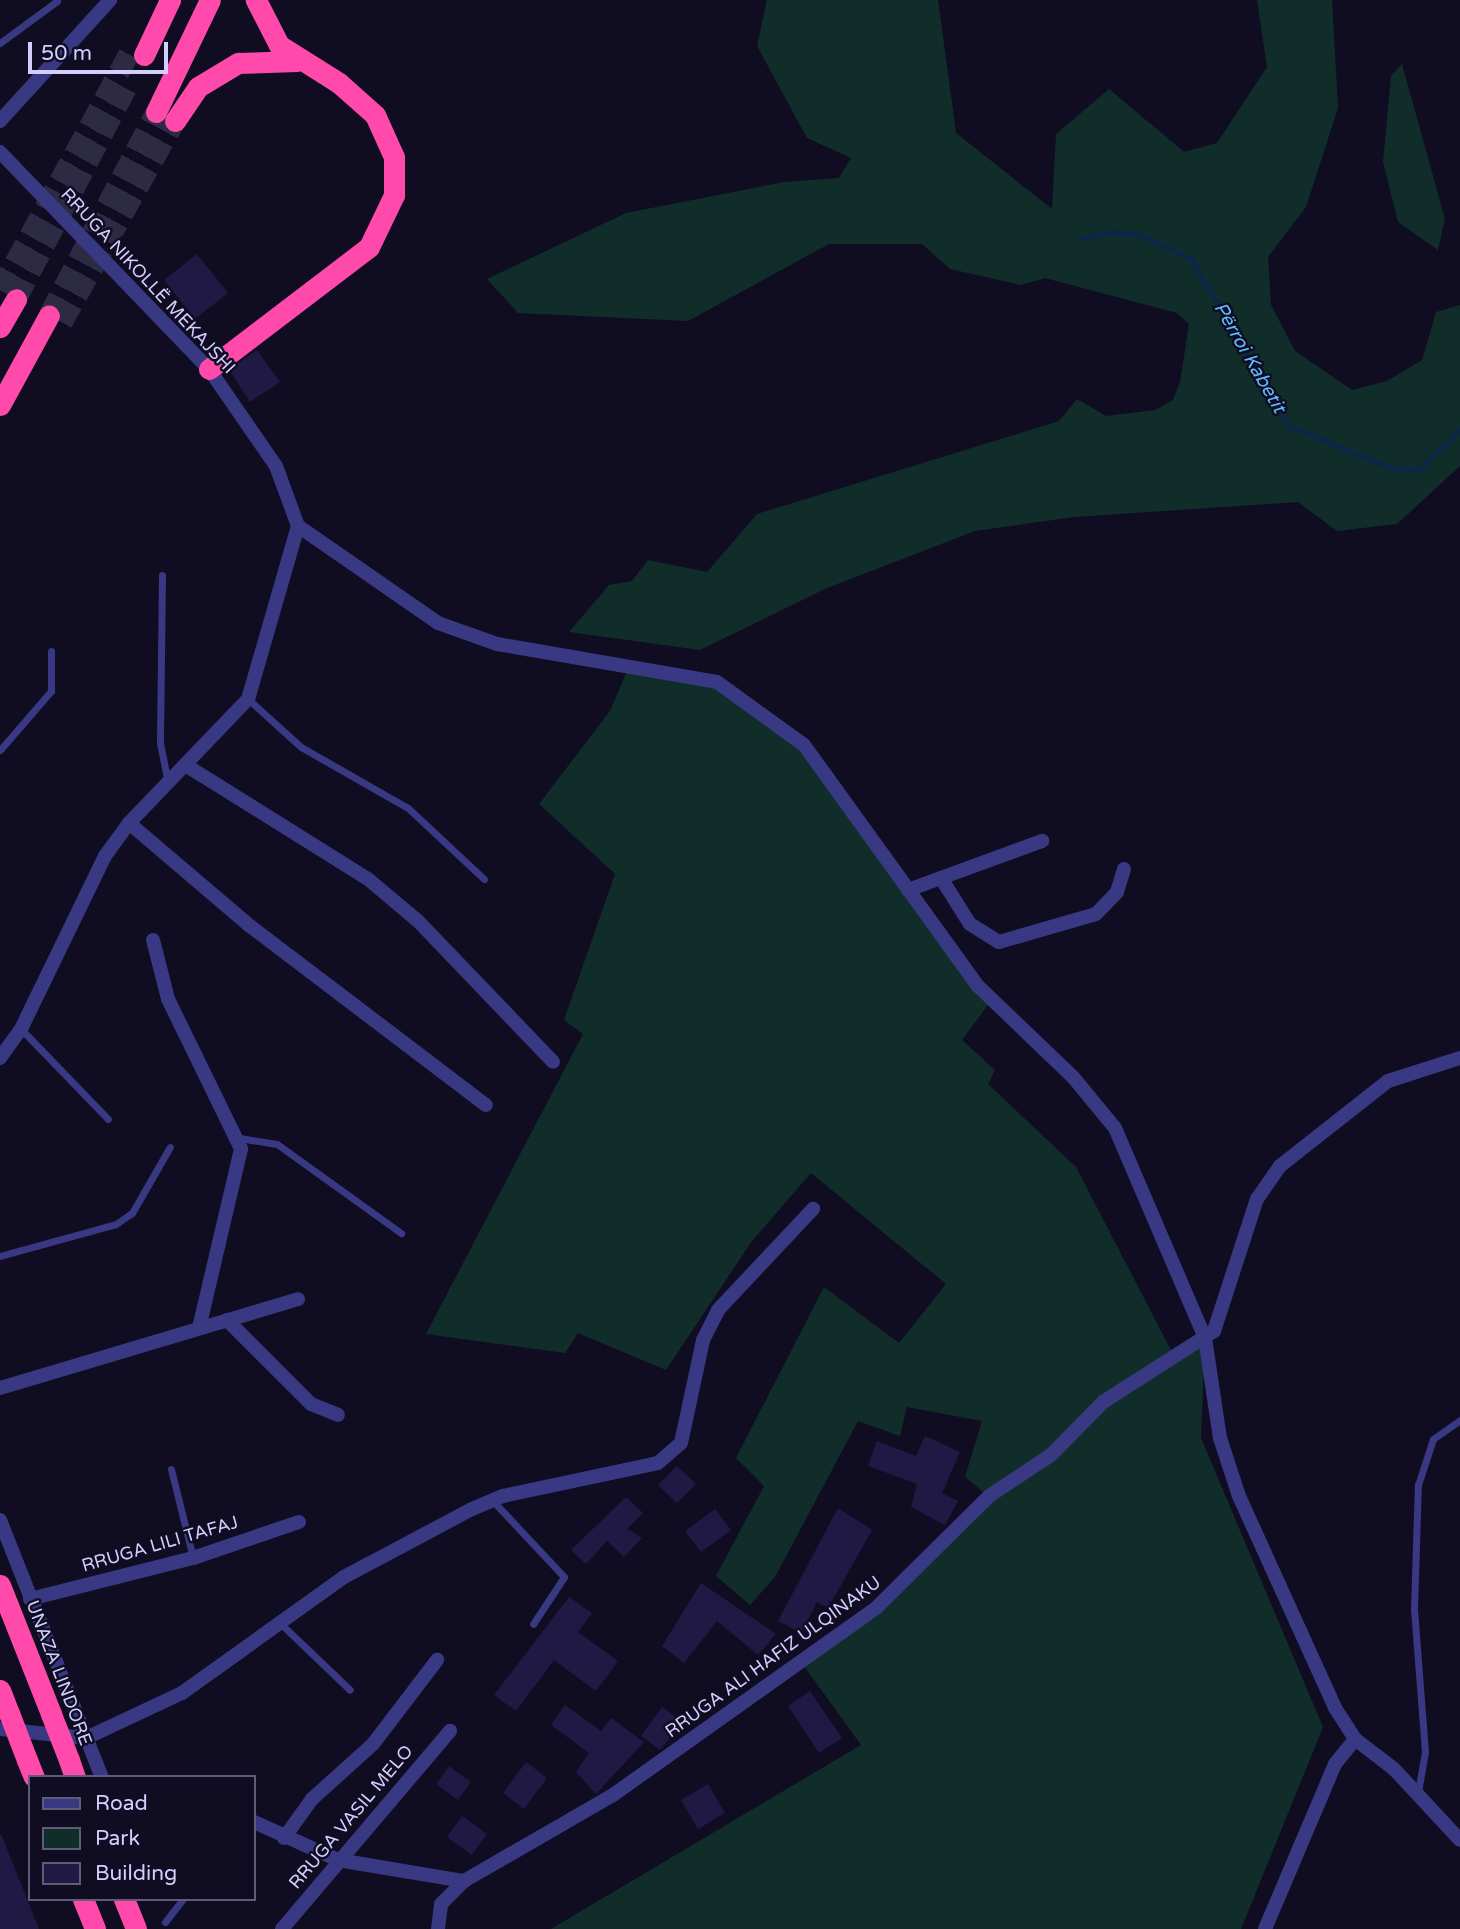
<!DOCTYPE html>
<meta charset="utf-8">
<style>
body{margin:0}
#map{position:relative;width:1460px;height:1929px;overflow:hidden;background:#100d23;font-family:"Varela Round",sans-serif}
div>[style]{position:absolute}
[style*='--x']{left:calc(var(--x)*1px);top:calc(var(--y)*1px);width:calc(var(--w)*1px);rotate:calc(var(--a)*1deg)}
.green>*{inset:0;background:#102d2a}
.stream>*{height:5px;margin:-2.5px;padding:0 2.5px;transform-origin:2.5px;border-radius:2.5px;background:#0c2648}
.building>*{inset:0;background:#1f1944}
.highway-tunnel>*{height:21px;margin-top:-10.5px;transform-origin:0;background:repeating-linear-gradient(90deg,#2d2a44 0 21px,transparent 0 31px)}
.lane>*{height:7px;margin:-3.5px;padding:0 3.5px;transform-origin:3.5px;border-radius:3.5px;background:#383982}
.street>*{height:14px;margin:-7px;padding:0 7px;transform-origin:7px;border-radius:7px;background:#383982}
.highway>*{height:21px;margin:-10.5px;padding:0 10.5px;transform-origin:10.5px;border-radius:10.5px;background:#ff4aab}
.highway-bridge>*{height:21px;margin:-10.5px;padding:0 10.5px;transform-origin:10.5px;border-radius:10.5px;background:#ff4aab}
span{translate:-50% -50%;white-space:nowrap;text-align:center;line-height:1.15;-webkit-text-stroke:5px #100d23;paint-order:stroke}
.street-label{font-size:18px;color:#d2cfff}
.water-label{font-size:19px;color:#5dbdff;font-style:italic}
.legend{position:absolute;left:28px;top:1775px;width:228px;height:126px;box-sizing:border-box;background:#100d23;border:2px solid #5e5b7b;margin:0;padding:9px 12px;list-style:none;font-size:21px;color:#d2cfff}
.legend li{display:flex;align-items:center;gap:14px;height:35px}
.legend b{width:35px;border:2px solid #5e5b7b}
.scale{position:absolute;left:28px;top:42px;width:140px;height:32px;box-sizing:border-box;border:4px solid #d2cfff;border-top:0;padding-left:9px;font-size:21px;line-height:24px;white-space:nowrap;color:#d2cfff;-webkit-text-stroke:5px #100d23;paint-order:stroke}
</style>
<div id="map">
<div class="green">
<div style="clip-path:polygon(767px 0,938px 0,956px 133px,1052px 209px,1056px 134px,1109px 89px,1184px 152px,1217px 143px,1267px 67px,1257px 0,1332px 0,1338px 108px,1306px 207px,1268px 257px,1271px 305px,1295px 351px,1352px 390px,1387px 381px,1422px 360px,1436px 312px,1460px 305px,1460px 466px,1397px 524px,1337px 531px,1298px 502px,1074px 517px,975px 531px,827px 588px,700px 650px,569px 632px,609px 585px,632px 581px,648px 560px,707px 572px,757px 514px,1059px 421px,1077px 399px,1106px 416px,1155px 410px,1173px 400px,1180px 382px,1189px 324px,1177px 313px,1045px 278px,1021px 285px,950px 269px,922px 244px,829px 244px,688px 321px,518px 313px,487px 279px,626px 213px,784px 182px,839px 178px,851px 158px,807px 138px,757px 46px)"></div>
<div style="clip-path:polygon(1402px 64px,1445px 219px,1438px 250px,1398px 222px,1383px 162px,1391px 76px)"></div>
<div style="clip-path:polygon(630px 664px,699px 677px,793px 733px,991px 1001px,962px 1040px,995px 1070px,988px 1084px,1076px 1167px,1174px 1356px,1205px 1338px,1201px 1438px,1323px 1727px,1241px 1929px,551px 1929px,861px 1745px,801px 1662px,876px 1608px,988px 1496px,965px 1477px,982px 1421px,907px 1407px,900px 1436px,858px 1421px,775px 1577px,750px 1605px,716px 1576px,764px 1486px,736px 1458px,824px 1287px,899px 1343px,946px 1284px,811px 1173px,752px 1241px,666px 1370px,578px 1333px,565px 1353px,426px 1334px,583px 1034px,564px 1020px,615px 874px,539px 804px,610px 711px)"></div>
</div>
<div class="stream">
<div style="--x:1080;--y:238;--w:33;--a:-11"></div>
<div style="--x:1112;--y:232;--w:29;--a:6"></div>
<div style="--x:1141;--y:235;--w:55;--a:25.6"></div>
<div style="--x:1191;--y:259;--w:194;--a:59.6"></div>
<div style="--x:1289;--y:426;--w:111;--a:22.2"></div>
<div style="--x:1392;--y:468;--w:27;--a:2"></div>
<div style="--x:1419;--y:469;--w:57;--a:-44.3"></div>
</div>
<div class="building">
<div style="clip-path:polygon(197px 254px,228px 293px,195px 319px,164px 280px)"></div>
<div style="clip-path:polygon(257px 350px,280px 382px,250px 402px,229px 370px)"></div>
<div style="clip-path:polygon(925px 1436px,960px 1452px,942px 1493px,958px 1501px,945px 1525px,911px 1507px,917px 1484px,868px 1466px,877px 1441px,916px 1456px)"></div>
<div style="clip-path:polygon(677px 1466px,696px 1484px,677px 1503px,658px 1485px)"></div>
<div style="clip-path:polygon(626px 1497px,643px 1513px,627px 1529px,642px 1538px,624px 1557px,607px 1541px,586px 1564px,571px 1550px)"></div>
<div style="clip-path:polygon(838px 1508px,872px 1530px,828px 1608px,817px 1602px,801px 1633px,778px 1621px)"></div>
<div style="clip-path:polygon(715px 1509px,731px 1530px,701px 1552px,685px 1531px)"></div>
<div style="clip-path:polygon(701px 1583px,776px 1634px,758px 1655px,717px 1621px,684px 1663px,662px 1646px)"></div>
<div style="clip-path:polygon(569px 1597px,592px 1613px,578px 1632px,618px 1661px,596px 1691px,554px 1660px,516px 1711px,494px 1695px)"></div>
<div style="clip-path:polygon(810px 1691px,842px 1738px,819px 1753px,788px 1706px)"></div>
<div style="clip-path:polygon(565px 1705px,601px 1731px,611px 1718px,644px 1742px,596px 1794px,576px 1772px,589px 1753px,551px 1725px)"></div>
<div style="clip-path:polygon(662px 1707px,683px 1722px,660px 1750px,641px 1736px)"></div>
<div style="clip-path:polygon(526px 1762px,547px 1778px,524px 1809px,503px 1793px)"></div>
<div style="clip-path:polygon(449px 1766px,471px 1782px,458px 1800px,436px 1784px)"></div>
<div style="clip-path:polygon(708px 1784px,725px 1813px,698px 1829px,681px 1800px)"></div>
<div style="clip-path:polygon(462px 1816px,487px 1834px,472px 1855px,447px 1837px)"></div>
<div style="clip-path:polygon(0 1834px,1px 1834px,39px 1929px,0 1929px)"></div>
</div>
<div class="highway-tunnel">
<div style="--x:0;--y:290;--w:276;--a:-61.4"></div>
<div style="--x:16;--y:299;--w:246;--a:-62.4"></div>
<div style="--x:49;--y:315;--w:229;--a:-62.2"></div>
<div style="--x:62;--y:322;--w:231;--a:-60.7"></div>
</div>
<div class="lane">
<div style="--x:0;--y:43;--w:71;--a:-36.4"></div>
<div style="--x:162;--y:575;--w:168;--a:90.7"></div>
<div style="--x:160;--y:743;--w:41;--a:78.7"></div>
<div style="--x:248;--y:699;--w:72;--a:42.2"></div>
<div style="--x:301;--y:747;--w:123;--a:29.7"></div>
<div style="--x:408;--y:808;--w:104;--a:43.1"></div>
<div style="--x:0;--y:750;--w:78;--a:-49.2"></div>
<div style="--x:51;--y:691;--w:40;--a:-90"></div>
<div style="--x:21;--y:1029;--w:125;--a:46"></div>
<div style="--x:239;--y:1138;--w:38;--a:9"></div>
<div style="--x:277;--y:1144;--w:153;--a:35.7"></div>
<div style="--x:0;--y:1256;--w:120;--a:-15.4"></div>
<div style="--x:116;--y:1224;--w:19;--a:-35"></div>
<div style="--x:132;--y:1213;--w:76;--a:-60.1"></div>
<div style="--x:171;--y:1469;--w:92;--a:76.1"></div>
<div style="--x:493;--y:1501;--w:104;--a:46.9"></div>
<div style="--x:564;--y:1577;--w:56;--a:123.4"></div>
<div style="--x:281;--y:1624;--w:95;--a:43.7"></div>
<div style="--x:1418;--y:1792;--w:41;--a:-80.1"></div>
<div style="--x:1425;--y:1752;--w:143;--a:-94.4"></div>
<div style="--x:1414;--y:1609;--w:124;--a:-88.2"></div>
<div style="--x:1418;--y:1485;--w:48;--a:-71.9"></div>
<div style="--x:1433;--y:1439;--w:33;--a:-35"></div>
<div style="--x:165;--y:1922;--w:29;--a:-52"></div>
</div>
<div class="street">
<div style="--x:0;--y:121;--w:164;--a:-47.7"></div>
<div style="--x:0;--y:152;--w:301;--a:46.1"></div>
<div style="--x:209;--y:369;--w:118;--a:55.4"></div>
<div style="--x:276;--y:466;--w:64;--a:69.9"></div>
<div style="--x:298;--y:526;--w:180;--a:106.1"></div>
<div style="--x:248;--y:699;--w:172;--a:133.8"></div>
<div style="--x:129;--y:823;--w:41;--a:126"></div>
<div style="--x:105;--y:856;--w:192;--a:115.9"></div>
<div style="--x:21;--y:1029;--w:36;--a:126"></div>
<div style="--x:298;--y:526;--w:170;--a:34.7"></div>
<div style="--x:438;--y:623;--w:63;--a:19.6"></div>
<div style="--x:497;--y:644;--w:223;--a:9.8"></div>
<div style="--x:717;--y:682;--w:107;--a:35.9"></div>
<div style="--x:804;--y:745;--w:297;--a:54.2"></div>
<div style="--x:978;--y:986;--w:132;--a:43.8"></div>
<div style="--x:1073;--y:1077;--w:66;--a:50.5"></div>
<div style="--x:1115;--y:1128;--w:228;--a:66.8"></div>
<div style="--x:1205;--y:1338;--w:101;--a:81.5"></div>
<div style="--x:1220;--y:1438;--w:61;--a:71.9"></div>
<div style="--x:1239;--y:1496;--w:233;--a:65.6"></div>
<div style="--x:1335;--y:1708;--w:37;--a:57"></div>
<div style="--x:1355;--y:1739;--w:49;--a:37.6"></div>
<div style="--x:1394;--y:1769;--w:97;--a:47.1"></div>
<div style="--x:187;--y:766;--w:213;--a:32"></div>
<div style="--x:368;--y:879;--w:65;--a:40"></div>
<div style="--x:418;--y:921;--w:195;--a:46.2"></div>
<div style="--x:129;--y:823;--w:159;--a:40.4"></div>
<div style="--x:250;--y:926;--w:296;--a:37.2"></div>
<div style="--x:941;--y:878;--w:54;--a:57.8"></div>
<div style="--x:970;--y:924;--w:34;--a:32"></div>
<div style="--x:999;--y:942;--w:101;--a:-16.1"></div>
<div style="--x:1096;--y:914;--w:30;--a:-46"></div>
<div style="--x:1117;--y:892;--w:24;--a:-73"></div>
<div style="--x:908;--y:890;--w:143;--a:-20.1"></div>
<div style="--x:153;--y:940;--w:61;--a:75.7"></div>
<div style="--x:168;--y:999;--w:167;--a:64"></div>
<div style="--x:241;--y:1149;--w:184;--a:103.2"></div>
<div style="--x:227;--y:1320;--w:119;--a:45"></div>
<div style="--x:311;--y:1404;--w:29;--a:22"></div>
<div style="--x:0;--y:1388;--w:311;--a:-16.6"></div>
<div style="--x:0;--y:1520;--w:277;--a:68.4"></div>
<div style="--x:30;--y:1599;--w:168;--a:-14.1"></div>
<div style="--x:193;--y:1558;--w:112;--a:-18.8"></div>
<div style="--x:0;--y:1729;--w:86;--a:6"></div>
<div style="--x:86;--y:1738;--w:106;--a:-25.1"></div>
<div style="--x:182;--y:1693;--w:199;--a:-35.6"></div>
<div style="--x:344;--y:1577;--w:145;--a:-28"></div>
<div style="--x:472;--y:1509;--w:34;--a:-23"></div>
<div style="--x:503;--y:1496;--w:158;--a:-12"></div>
<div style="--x:658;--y:1463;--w:30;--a:-41"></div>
<div style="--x:681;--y:1443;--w:105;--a:-77.9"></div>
<div style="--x:703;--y:1340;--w:34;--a:-63"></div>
<div style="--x:718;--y:1310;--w:139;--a:-46.8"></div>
<div style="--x:254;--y:1822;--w:92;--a:24.3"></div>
<div style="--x:338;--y:1860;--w:128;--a:9.5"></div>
<div style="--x:284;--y:1838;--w:48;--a:-54.3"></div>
<div style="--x:312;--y:1799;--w:82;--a:-42"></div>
<div style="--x:373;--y:1744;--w:106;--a:-52.7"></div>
<div style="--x:282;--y:1929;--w:260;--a:-49.7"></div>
<div style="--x:438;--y:1929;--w:25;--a:-83"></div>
<div style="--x:441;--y:1904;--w:33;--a:-45"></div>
<div style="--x:464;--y:1881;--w:172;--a:-30"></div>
<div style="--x:613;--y:1795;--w:323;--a:-35.4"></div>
<div style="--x:876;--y:1608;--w:159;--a:-44.7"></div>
<div style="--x:989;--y:1496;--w:74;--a:-33.5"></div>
<div style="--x:1051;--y:1455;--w:74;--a:-45.5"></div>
<div style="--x:1103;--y:1402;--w:132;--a:-32.6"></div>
<div style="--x:1214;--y:1331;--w:139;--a:-72"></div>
<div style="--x:1257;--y:1199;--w:40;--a:-55.1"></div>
<div style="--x:1280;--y:1166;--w:137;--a:-38.2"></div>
<div style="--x:1388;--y:1081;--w:76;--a:-17.7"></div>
<div style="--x:1265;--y:1929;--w:179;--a:-67"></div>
<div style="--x:1335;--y:1764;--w:32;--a:-51"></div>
</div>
<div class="highway">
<div style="--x:144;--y:55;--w:61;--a:-64.7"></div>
<div style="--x:156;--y:112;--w:124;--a:-64.3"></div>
<div style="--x:175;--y:121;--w:41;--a:-55.9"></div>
<div style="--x:198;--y:87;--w:47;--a:-31"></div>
<div style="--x:238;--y:63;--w:59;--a:-1.9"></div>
<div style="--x:0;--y:327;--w:32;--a:-60"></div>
<div style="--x:209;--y:369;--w:201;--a:-37.3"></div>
<div style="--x:369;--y:247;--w:58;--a:-64.3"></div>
<div style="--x:394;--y:195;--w:38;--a:-90"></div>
<div style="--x:394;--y:157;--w:46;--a:-114.3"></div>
<div style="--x:375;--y:115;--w:48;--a:-138.4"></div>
<div style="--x:339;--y:83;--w:71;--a:-147.7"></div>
<div style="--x:279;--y:45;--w:51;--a:-117.1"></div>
<div style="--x:0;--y:405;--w:102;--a:-61.4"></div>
<div style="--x:0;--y:1585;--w:139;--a:68.4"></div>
<div style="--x:0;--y:1690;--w:25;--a:69"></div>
<div style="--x:27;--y:1760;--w:18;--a:68"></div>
<div style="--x:69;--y:1760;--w:18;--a:71"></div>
<div style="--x:83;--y:1899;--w:32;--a:68"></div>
<div style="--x:124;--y:1899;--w:32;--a:68"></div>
</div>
<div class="highway-bridge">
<div style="--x:9;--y:1713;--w:50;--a:69"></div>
<div style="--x:51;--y:1714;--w:49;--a:68.6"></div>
</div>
<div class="street-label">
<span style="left:148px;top:281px;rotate:47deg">RRUGA NIKOLLË MEKAJSHI</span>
<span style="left:160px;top:1544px;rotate:-16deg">RRUGA LILI TAFAJ</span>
<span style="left:773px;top:1657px;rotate:-36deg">RRUGA ALI HAFIZ ULQINAKU</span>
<span style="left:59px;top:1673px;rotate:69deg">UNAZA LINDORE</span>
<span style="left:351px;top:1817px;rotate:-50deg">RRUGA VASIL MELO</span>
</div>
<div class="water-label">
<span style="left:1249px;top:358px;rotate:60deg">Përroi Kabetit</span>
</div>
<ul class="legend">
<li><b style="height:9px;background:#383982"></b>Road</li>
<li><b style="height:19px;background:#102d2a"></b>Park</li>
<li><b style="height:19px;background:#1f1944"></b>Building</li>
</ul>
<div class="scale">50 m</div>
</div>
